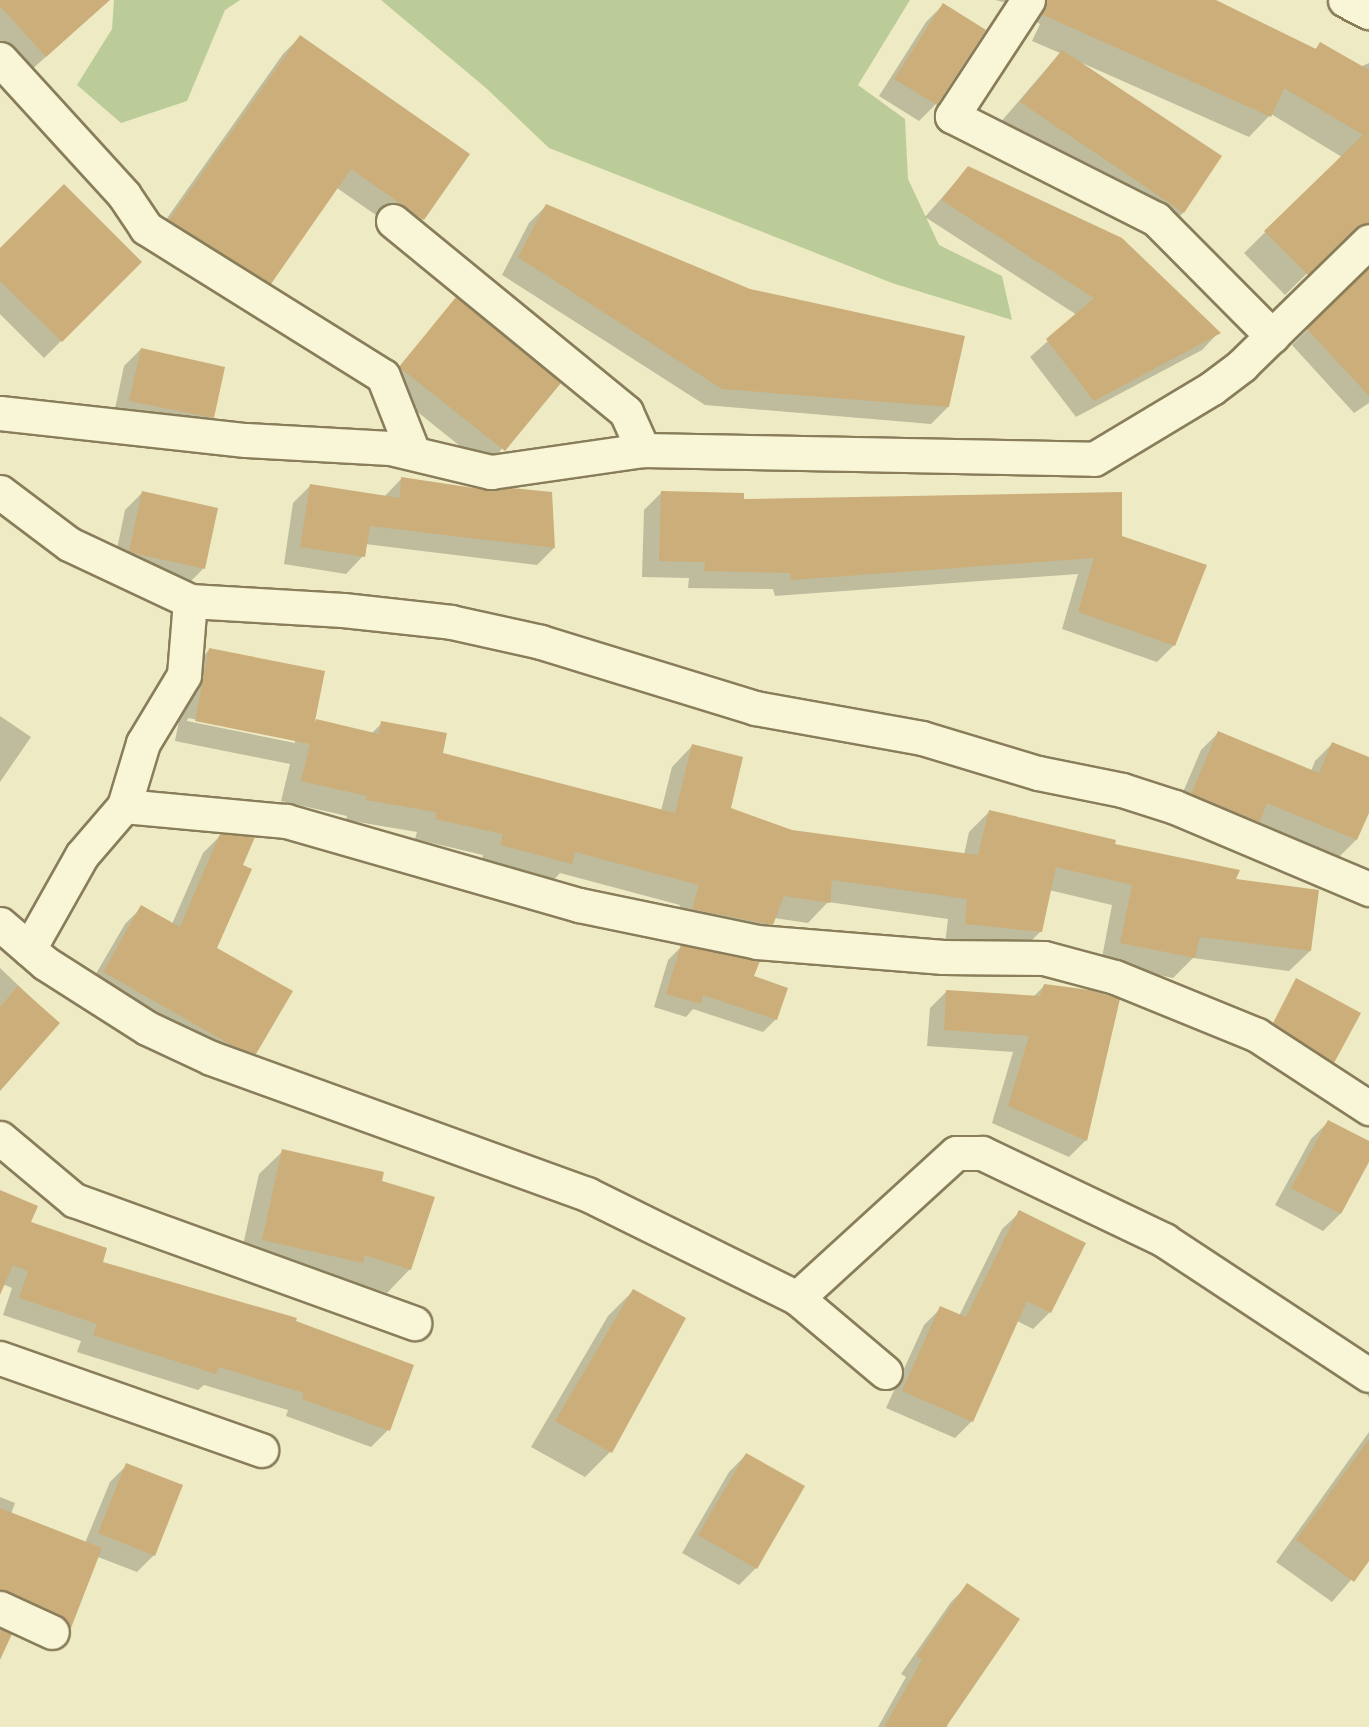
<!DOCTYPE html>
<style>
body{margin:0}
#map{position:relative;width:1369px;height:1727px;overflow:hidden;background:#eeebc4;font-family:Literata,serif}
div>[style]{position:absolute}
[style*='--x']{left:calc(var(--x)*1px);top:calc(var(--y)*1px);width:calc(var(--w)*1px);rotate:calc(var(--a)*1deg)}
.green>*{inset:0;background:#bbcc98}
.shadow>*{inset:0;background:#0003}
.building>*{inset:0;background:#ccae7a}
.roads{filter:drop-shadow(2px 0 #897d5a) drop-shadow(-2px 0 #897d5a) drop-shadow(0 2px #897d5a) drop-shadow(0 -2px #897d5a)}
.minor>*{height:33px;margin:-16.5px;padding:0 16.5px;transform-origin:16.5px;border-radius:16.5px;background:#f9f6d8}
span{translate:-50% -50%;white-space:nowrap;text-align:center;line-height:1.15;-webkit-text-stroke:5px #f6f3d4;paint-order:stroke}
</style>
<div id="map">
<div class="green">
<div style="clip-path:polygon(114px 0,240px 0,225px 10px,187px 101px,121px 123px,77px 85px,112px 29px)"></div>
<div style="clip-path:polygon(381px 0,910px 0,858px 85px,905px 119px,908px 179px,939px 245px,1002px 276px,1012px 320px,892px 283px,549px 148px,486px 88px)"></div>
</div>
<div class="shadow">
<div style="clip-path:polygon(0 0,85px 0,94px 13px,28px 73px,0 42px)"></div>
<div style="clip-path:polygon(995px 0,1211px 0,1314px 50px,1321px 44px,1360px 67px,1369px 63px,1369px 243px,1333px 248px,1285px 295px,1244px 253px,1342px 157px,1271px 114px,1249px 137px,1082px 63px,1220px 157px,1183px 213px,1162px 233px,1000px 123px,1060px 53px,1032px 41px,1040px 24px,1024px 15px,1016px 5px)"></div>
<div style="clip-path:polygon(943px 5px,936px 104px,919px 121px,879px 96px,926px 22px)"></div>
<div style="clip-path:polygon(300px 37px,423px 219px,406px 236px,337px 188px,269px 283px,252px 300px,153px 238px,283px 54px)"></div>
<div style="clip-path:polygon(968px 168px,1218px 333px,1202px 350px,1076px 417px,1030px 357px,1077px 315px,925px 217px)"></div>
<div style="clip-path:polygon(546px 206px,948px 407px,931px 424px,705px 405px,502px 275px,529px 223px)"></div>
<div style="clip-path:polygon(0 250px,140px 262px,44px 358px,0 314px)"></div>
<div style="clip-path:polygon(1369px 264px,1369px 403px,1354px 413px,1292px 345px,1367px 271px)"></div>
<div style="clip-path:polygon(456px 299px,559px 383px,486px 467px,384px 385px)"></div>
<div style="clip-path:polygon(141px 349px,213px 417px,196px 434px,113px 418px,124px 366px)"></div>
<div style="clip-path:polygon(402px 478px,487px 492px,551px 493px,554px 548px,537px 565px,365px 544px,363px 556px,346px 574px,284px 564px,293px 503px,310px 486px,384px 497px)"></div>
<div style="clip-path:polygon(142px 493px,203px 569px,186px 586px,113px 568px,125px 510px)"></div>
<div style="clip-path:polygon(661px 493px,1120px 537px,1174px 645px,1157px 662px,1062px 629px,1078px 574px,775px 596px,773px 589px,688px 588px,689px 578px,642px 577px,644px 510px)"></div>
<div style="clip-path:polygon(evenodd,210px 649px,313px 724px,316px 721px,371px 734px,382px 723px,441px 754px,661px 811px,672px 767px,692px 746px,729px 809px,792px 831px,964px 855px,969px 832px,989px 812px,1113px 845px,1234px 880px,1310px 951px,1289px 971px,1193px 958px,1173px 978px,1101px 963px,1112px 905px,1049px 890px,1041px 931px,1020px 952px,945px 944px,948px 919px,828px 902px,808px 923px,774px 918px,752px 944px,672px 929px,680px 905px,560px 873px,550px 884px,480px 865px,483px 855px,415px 839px,417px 832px,346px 820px,347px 816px,281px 801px,290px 764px,175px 741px,189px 670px,210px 649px,188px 718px,295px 740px,295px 743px,187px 721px,188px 718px)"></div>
<div style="clip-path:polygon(0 716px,31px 737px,0 782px)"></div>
<div style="clip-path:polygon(1218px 733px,1311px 771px,1315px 761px,1332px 744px,1369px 759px,1369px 809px,1356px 840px,1339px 857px,1257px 823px,1241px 839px,1175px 811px,1201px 750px)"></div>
<div style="clip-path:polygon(221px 835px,241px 866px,215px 949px,255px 1054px,238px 1071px,87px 989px,125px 924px,142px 907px,172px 924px,203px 853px)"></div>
<div style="clip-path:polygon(681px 947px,752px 977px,776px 1019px,763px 1032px,693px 1009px,686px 1017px,654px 1007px,668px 960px)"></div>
<div style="clip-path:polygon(0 968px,58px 1023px,0 1089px)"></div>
<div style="clip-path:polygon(1044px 986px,1086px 1140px,1069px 1157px,992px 1123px,1013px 1052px,927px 1046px,930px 1008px,947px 991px,1033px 997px)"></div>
<div style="clip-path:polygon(1298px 1007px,1333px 1062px,1316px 1079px,1268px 1047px)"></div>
<div style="clip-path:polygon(1328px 1122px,1369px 1143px,1369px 1159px,1340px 1214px,1323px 1231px,1275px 1205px,1311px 1139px)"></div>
<div style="clip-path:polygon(283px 1151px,380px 1182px,410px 1269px,387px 1293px,345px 1279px,338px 1285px,239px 1263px,259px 1174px)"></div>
<div style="clip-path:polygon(0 1192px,29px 1223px,101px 1263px,294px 1322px,388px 1430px,371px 1447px,286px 1416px,288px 1410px,204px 1385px,198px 1390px,77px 1352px,81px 1341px,3px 1315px,12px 1288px,0 1283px)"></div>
<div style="clip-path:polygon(1020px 1212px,1050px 1312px,1033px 1329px,1017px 1321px,972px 1421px,955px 1438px,886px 1408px,924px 1325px,941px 1308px,959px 1316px,1002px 1229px)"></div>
<div style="clip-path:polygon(633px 1291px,610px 1452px,585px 1477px,531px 1447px,608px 1316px)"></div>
<div style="clip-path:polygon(1369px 1377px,1369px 1398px,1362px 1385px)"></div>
<div style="clip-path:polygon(1369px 1432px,1369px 1559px,1332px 1602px,1276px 1562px)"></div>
<div style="clip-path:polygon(746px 1455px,756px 1568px,739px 1585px,682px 1553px,729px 1472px)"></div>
<div style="clip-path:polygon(127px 1465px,154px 1555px,137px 1572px,98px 1557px,70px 1627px,53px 1644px,0 1612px,0 1497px,15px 1503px,11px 1514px,85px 1543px,110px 1482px)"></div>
<div style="clip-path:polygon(968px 1585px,947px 1727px,878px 1727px,906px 1677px,901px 1674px,951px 1602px)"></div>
</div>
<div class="building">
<div style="clip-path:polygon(0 0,110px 0,46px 57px,0 6px)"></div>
<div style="clip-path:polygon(1047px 0,1216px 0,1316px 49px,1320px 42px,1369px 70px,1369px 223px,1356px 228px,1308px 275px,1264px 231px,1363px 135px,1284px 88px,1271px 117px,1041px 14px)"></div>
<div style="clip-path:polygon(943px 3px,986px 30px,937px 105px,894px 79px)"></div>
<div style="clip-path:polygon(300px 35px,470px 154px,424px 220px,351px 169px,271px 284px,169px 220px)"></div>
<div style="clip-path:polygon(1062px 50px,1222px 156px,1184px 213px,1020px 102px)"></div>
<div style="clip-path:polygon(968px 166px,1122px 238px,1221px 333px,1094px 401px,1046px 339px,1094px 298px,941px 200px)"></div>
<div style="clip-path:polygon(64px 184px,142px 262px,62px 342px,0 281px,0 248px)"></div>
<div style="clip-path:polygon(546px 204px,750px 289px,965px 336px,949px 407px,722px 389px,518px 257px)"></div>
<div style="clip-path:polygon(1369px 267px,1369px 396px,1306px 328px)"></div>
<div style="clip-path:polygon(456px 297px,561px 383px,505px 451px,399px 367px)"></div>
<div style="clip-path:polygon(141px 348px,225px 367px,214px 418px,129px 401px)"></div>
<div style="clip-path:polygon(401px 477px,487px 490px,512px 488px,552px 492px,555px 548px,370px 526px,365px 557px,300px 547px,310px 484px,400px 498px)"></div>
<div style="clip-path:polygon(142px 491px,218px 508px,205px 569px,129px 552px)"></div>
<div style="clip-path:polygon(661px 491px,744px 493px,744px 499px,1122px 492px,1122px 536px,1207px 565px,1175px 646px,1078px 612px,1094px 558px,791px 580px,790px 573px,704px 571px,705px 562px,659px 561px)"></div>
<div style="clip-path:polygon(209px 648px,325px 671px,314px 726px,316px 719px,379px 734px,381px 721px,447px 733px,443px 753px,675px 813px,692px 744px,743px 757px,731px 808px,792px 830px,978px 855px,989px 810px,1116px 840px,1115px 844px,1240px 870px,1236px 879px,1319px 890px,1311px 951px,1200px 937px,1195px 958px,1120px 943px,1132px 885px,1056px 867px,1042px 932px,965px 924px,967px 899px,832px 880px,830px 903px,784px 896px,773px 925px,692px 909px,699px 885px,575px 852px,572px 864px,500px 845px,503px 834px,435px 819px,436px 812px,366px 800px,367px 796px,301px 781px,310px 744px,195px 721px)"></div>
<div style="clip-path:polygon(1218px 731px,1319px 773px,1332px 742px,1369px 757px,1369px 813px,1357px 840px,1267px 803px,1260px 822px,1191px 794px)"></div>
<div style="clip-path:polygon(220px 834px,255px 837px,243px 865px,252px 869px,217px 948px,293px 991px,256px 1054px,233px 1046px,103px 972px,141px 905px,180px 927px)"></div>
<div style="clip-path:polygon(681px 945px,760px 961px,754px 976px,788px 988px,777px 1020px,703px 995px,701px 1004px,666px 994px)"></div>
<div style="clip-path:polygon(1296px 978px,1361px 1013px,1334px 1063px,1273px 1023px)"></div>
<div style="clip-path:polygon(1044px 984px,1090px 990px,1120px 999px,1087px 1141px,1008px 1106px,1029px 1036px,944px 1030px,946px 990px,1040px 996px)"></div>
<div style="clip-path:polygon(18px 986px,60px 1023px,0 1091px,0 1007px)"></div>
<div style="clip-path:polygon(1328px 1120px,1369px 1141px,1369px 1162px,1341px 1214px,1291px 1188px)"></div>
<div style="clip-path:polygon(282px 1149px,384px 1172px,382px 1181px,435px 1197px,411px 1270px,365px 1255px,363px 1263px,262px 1240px)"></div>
<div style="clip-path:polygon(0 1190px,38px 1206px,31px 1222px,107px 1248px,103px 1262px,297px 1318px,296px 1321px,414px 1365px,390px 1431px,302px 1399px,304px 1393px,219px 1367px,216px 1374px,93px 1335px,97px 1324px,19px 1298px,28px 1271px,13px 1265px,0 1295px)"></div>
<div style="clip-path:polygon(1019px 1210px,1086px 1243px,1051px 1313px,1027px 1301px,973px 1422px,902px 1391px,940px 1306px,966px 1317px)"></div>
<div style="clip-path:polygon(633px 1289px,686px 1318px,612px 1453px,555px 1421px)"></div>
<div style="clip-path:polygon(1369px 1439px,1369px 1561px,1354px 1582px,1296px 1540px)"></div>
<div style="clip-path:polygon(746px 1453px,805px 1486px,757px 1569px,698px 1535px)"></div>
<div style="clip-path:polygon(126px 1463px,183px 1485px,155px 1556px,98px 1533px)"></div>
<div style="clip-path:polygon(0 1508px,102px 1548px,71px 1628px,60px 1615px,0 1590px)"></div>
<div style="clip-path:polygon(967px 1583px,1020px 1619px,946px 1727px,884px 1727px,922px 1660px,917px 1656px)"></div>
<div style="clip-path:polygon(0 1629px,12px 1634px,0 1660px)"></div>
</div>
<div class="roads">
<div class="minor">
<div style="--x:1028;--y:0;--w:139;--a:123.2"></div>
<div style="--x:952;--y:116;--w:229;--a:26.8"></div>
<div style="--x:1156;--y:219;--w:165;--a:45.2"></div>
<div style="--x:1345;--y:0;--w:27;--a:27"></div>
<div style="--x:0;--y:59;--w:184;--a:47.6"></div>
<div style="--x:124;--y:195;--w:40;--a:56"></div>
<div style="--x:146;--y:228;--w:279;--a:32"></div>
<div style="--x:383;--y:376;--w:82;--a:68.5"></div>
<div style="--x:393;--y:221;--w:301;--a:39.3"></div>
<div style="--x:626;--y:412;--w:42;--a:65.9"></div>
<div style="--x:0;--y:413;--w:247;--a:6.3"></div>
<div style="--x:246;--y:440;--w:144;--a:3.2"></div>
<div style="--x:390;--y:448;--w:104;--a:13.4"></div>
<div style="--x:491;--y:472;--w:154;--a:-8.2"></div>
<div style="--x:643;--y:450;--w:451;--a:1.1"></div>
<div style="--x:1094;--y:459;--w:138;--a:-31"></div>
<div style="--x:1212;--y:388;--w:38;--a:-37"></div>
<div style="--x:1242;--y:365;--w:177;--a:-44.3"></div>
<div style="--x:0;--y:492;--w:86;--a:37"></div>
<div style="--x:69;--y:544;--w:134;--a:25.2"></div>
<div style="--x:190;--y:601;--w:153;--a:3.4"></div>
<div style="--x:343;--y:610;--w:109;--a:6.3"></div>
<div style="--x:451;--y:622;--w:92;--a:12.5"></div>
<div style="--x:541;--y:642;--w:224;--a:17.1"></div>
<div style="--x:755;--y:708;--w:170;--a:10.2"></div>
<div style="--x:922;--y:738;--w:121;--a:16.8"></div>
<div style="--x:1038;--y:773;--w:86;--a:11.4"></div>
<div style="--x:1122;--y:790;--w:56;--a:17.8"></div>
<div style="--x:1175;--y:807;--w:211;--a:22.9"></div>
<div style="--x:124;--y:806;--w:163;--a:5.3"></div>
<div style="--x:286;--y:821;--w:305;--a:16"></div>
<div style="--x:579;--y:905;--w:182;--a:11.7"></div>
<div style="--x:757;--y:942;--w:187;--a:4.6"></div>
<div style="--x:943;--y:957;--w:101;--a:0.6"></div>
<div style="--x:1044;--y:958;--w:73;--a:15"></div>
<div style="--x:1115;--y:977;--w:153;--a:22.2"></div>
<div style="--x:1257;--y:1035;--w:134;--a:33.1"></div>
<div style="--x:0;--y:924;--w:60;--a:40.9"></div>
<div style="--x:45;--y:963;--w:121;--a:32.5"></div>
<div style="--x:147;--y:1028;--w:71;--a:25.1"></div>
<div style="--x:211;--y:1058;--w:400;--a:19.9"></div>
<div style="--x:587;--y:1194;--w:234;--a:26.3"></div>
<div style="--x:29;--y:949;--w:108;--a:-60.6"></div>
<div style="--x:82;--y:855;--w:65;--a:-49.4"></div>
<div style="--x:124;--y:806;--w:66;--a:-73.2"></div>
<div style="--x:143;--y:743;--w:79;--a:-58.9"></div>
<div style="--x:184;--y:675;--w:74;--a:-85.4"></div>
<div style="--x:0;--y:1138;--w:97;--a:40"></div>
<div style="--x:74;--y:1200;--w:362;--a:19.9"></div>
<div style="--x:0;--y:1358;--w:277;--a:19.4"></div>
<div style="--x:885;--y:1372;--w:115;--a:-139.9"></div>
<div style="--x:797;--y:1298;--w:215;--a:-42.4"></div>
<div style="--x:956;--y:1153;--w:26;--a:0"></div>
<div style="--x:982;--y:1153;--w:202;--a:25.5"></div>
<div style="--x:1164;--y:1240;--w:245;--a:33.4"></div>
<div style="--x:0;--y:1608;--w:57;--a:24.8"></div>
</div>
</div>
</div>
